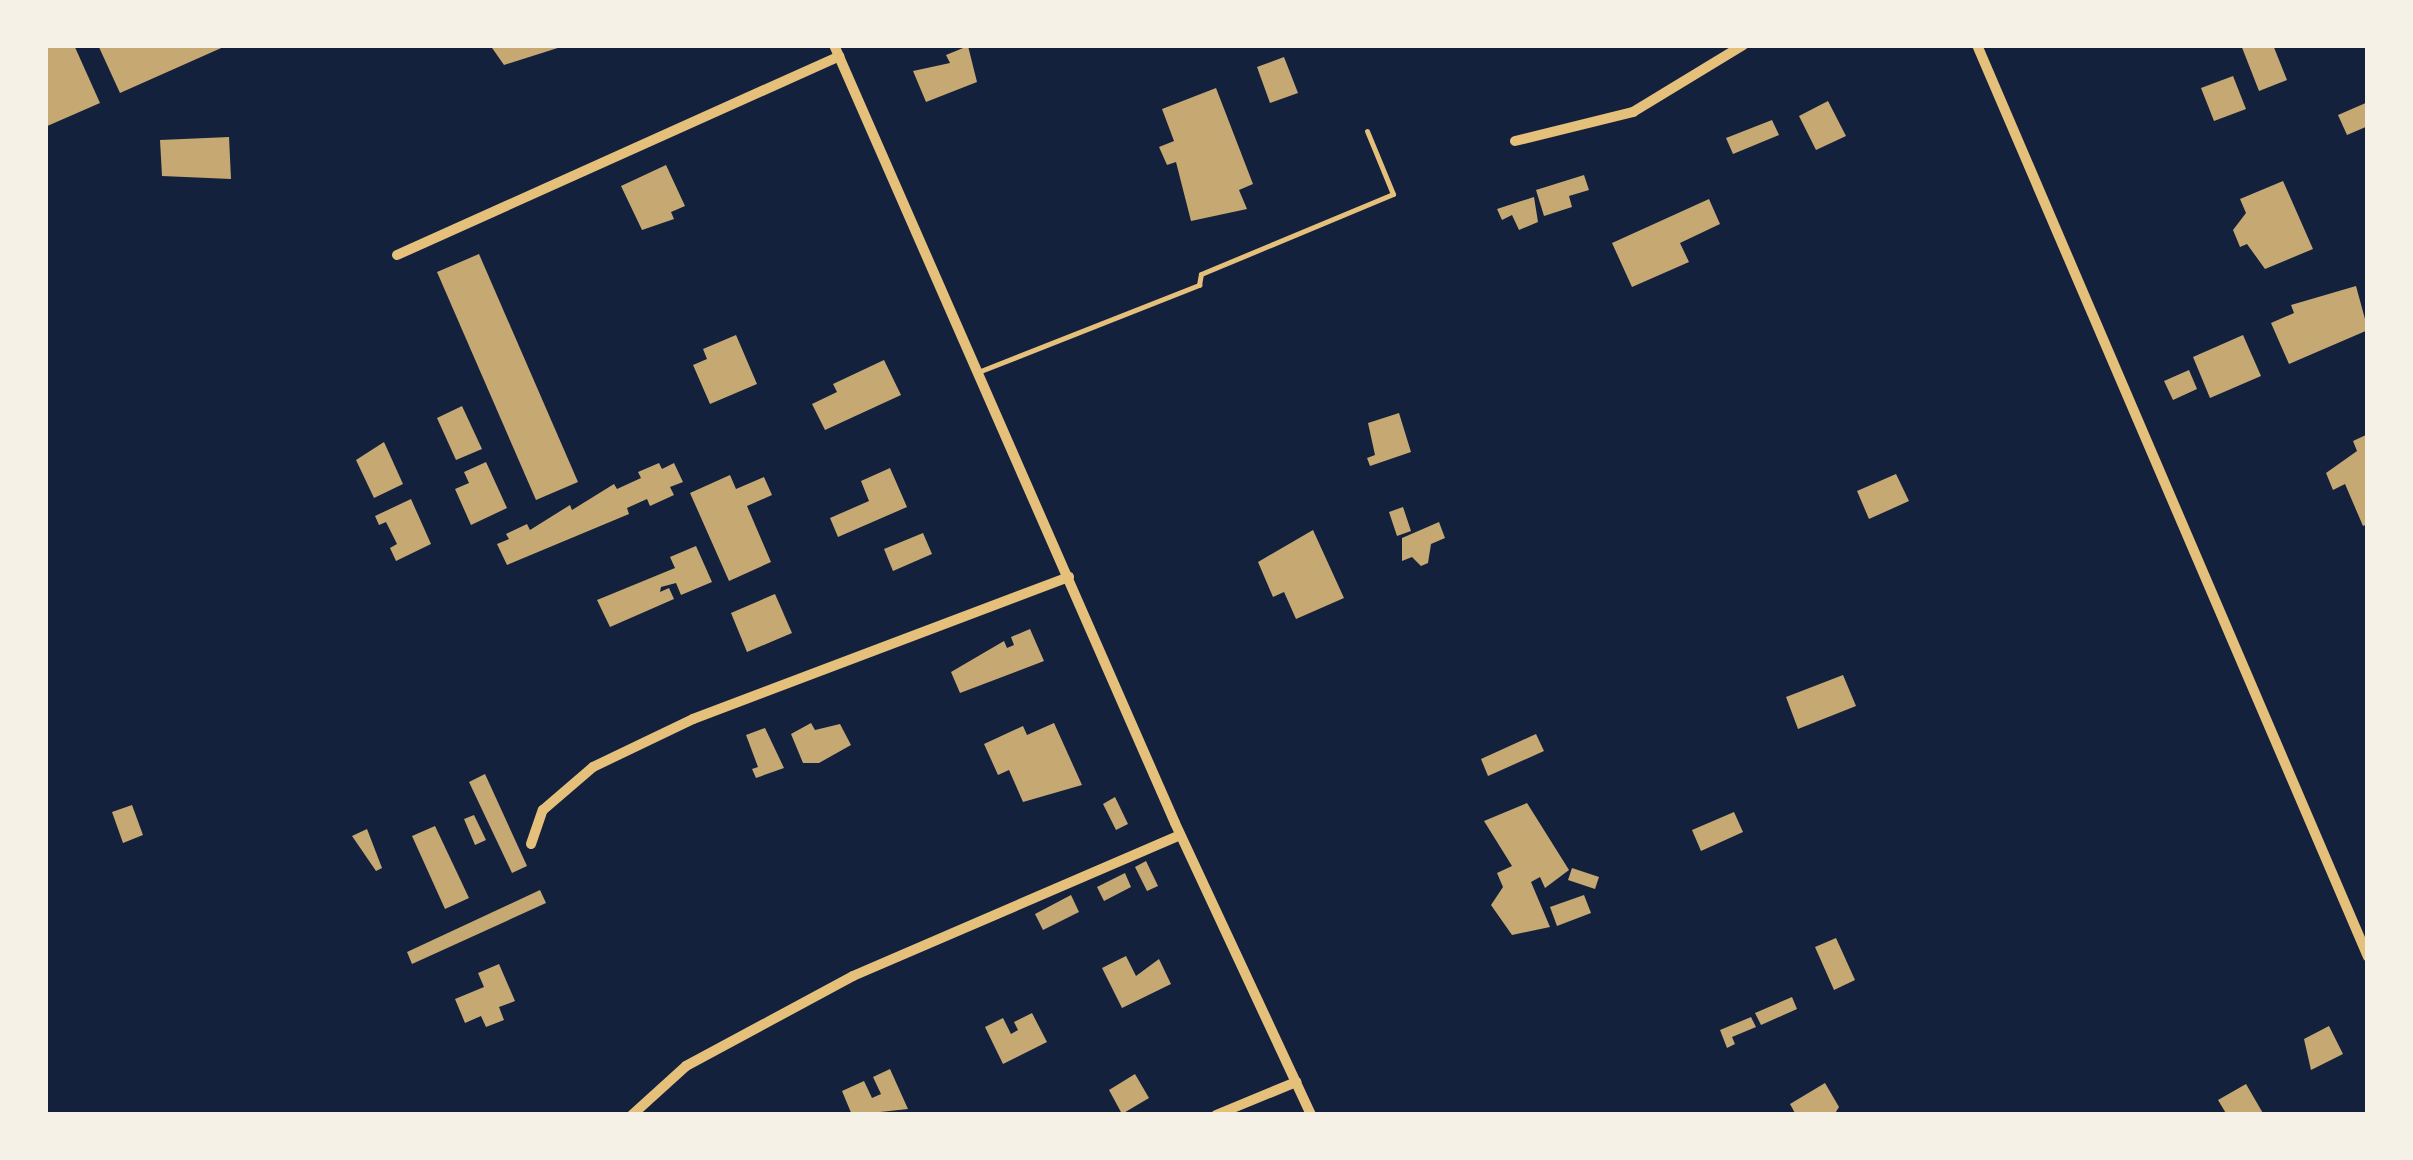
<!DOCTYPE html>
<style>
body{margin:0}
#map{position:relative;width:2413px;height:1160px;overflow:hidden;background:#14213d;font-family:Spectral,serif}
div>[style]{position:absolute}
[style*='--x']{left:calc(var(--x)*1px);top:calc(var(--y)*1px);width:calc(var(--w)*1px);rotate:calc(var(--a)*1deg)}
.building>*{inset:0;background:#c6a872}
.service>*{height:5px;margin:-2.5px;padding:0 2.5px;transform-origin:2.5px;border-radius:2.5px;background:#e5c07b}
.minor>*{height:10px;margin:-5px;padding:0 5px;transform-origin:5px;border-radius:5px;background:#e5c07b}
span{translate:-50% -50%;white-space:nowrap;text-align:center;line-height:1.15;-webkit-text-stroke:10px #f6f1e7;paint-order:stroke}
.frame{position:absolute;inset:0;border:48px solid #f6f1e7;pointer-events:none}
</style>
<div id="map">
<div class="building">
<div style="clip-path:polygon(45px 45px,74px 45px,100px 103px,45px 127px)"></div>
<div style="clip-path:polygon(98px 45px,228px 45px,120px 93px)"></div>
<div style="clip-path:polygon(490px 45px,564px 45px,564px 46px,504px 65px)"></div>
<div style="clip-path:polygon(2241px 45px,2273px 45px,2287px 80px,2259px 91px)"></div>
<div style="clip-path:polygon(968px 46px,977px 82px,926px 102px,913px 71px,950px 63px,946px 55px)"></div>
<div style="clip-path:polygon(1284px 57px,1298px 93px,1270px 103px,1257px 67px)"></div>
<div style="clip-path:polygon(2233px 76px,2246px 109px,2214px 121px,2201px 88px)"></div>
<div style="clip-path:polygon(1216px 88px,1253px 184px,1239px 190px,1247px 209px,1191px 221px,1176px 162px,1167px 165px,1159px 147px,1174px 141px,1162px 109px)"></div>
<div style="clip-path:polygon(1828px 101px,1846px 136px,1816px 150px,1799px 116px)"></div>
<div style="clip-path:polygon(2368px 102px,2368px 126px,2347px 135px,2338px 115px)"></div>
<div style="clip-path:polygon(1772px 120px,1779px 135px,1733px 154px,1726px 138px)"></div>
<div style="clip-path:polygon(229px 137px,231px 179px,162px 176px,160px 140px)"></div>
<div style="clip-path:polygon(666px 165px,685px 206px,671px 212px,674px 219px,642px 230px,621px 186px)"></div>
<div style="clip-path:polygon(1584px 175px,1589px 190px,1569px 196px,1572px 207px,1544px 216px,1536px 190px)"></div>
<div style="clip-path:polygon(2283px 181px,2313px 249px,2265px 269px,2247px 244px,2240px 247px,2233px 230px,2246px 213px,2240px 199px)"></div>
<div style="clip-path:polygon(1534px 197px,1538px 222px,1519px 230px,1512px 215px,1502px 220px,1497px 209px)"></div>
<div style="clip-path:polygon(1709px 199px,1720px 224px,1680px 243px,1689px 262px,1632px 287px,1612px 243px)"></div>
<div style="clip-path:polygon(479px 254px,578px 482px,536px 500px,437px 272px)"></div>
<div style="clip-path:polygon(2356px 286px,2368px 330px,2289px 364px,2271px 323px,2294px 313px,2291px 305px)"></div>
<div style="clip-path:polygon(736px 335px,757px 384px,710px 404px,693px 365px,707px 359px,703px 349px)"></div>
<div style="clip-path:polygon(2243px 335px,2261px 376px,2210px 398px,2193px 357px)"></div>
<div style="clip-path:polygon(884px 360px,901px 395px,825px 430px,812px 404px,837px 392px,833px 384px)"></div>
<div style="clip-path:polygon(2189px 370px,2197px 389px,2173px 400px,2164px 381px)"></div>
<div style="clip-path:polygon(462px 406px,482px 449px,456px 460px,437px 418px)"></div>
<div style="clip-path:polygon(1399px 413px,1411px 452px,1370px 466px,1367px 458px,1375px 455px,1368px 423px)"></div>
<div style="clip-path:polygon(2368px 434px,2368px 524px,2363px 526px,2345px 484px,2333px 490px,2326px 473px,2357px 451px,2353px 441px)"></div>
<div style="clip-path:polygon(384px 442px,403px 484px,374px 498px,356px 460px)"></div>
<div style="clip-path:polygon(486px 462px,507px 508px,471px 525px,455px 489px,469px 483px,464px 472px)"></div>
<div style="clip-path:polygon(659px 463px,662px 469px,674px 463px,683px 482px,670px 487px,674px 495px,650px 506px,647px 499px,627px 508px,629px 514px,507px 565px,497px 544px,509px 539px,506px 534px,527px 524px,530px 530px,570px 505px,572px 510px,614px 484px,617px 489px,641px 478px,638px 472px)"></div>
<div style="clip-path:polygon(890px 468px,907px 507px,838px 537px,830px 518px,869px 501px,861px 481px)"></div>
<div style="clip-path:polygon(1896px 474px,1909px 501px,1869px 519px,1857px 491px)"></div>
<div style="clip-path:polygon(730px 475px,736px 489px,764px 477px,772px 495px,747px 506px,771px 562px,729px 581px,690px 493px)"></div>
<div style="clip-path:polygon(411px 499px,431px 544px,396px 561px,390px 548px,397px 544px,386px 522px,379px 525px,375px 516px)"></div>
<div style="clip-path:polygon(1403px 507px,1411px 531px,1397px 536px,1389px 512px)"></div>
<div style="clip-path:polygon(1439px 522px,1445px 538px,1431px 544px,1428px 563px,1421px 566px,1412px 557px,1402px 561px,1402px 538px)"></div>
<div style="clip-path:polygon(1313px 530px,1344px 598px,1296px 619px,1284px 592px,1273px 597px,1258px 562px)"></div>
<div style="clip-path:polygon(923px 533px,932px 554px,893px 571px,884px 549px)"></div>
<div style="clip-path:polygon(696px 546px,712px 582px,681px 595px,676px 583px,661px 587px,660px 592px,669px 588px,674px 599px,610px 627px,597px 600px,675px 568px,670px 557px)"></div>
<div style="clip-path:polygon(775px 594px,792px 633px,747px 652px,731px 613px)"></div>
<div style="clip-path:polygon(1030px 629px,1044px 661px,960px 693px,951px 672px,1004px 641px,1007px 648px,1014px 645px,1011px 637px)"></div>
<div style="clip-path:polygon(1843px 675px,1856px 706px,1798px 729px,1786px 697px)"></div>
<div style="clip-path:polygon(811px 723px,815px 730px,840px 724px,851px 745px,819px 763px,803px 763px,791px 734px)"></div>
<div style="clip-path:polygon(1054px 723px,1082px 785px,1023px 802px,1009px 770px,998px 775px,984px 744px,1023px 726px,1027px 735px)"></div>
<div style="clip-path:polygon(765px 728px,784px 768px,756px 778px,752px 769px,758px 767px,746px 735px)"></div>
<div style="clip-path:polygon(1536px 734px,1544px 751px,1488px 776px,1481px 759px)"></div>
<div style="clip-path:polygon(485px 774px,527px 866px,512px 873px,469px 782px)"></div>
<div style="clip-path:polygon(1115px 797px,1128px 824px,1116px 830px,1103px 804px)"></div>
<div style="clip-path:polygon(1527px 803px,1569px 870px,1545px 888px,1540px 877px,1531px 882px,1550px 927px,1512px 935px,1491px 905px,1503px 887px,1497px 873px,1512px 866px,1484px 821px)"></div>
<div style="clip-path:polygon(132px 805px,143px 835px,123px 843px,112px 812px)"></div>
<div style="clip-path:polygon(1734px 812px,1743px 832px,1701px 851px,1692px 830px)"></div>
<div style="clip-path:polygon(474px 815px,486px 840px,475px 845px,464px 819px)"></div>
<div style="clip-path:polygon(435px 826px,469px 898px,445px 909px,412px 836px)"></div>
<div style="clip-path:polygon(367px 829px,382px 868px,376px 871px,352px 836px)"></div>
<div style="clip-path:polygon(1146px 861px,1158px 886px,1147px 891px,1135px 867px)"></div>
<div style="clip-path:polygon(1572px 868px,1599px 877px,1595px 889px,1568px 880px)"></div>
<div style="clip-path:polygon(1125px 873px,1131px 887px,1104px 901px,1097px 887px)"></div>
<div style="clip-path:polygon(540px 890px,546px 903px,412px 964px,407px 952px)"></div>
<div style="clip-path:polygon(1071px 895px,1079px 912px,1043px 930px,1035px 914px)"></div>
<div style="clip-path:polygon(1584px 895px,1591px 913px,1557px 926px,1550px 907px)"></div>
<div style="clip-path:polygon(1836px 938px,1855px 980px,1834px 990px,1815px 947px)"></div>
<div style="clip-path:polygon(1126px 956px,1136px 976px,1159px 959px,1171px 984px,1122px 1008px,1102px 968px)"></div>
<div style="clip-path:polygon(499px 964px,515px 1001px,499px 1007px,504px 1020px,486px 1027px,481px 1016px,465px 1023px,455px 999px,484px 987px,478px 973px)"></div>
<div style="clip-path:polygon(1792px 997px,1797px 1009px,1761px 1025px,1755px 1013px)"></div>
<div style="clip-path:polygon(1032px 1013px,1047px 1042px,1003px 1064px,985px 1027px,1003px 1018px,1011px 1034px,1018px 1030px,1014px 1022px)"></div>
<div style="clip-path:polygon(1751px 1017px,1756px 1027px,1732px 1037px,1735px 1044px,1727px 1048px,1720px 1030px)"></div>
<div style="clip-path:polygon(2329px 1026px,2343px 1054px,2311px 1070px,2304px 1039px)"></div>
<div style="clip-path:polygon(890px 1069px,908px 1109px,852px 1115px,842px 1091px,864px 1081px,872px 1098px,881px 1094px,873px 1077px)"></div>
<div style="clip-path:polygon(1135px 1074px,1149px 1098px,1122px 1114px,1109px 1090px)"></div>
<div style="clip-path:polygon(1825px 1083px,1839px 1107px,1834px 1115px,1796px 1115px,1790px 1104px)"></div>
<div style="clip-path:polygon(2246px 1084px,2264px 1115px,2227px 1115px,2218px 1100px)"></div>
</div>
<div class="service">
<div style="--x:978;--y:372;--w:238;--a:-21.5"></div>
<div style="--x:1199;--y:285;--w:11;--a:-80"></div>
<div style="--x:1201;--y:274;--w:208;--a:-22.6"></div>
<div style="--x:1393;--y:194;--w:68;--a:-112.4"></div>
</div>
<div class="minor">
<div style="--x:834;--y:45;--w:849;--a:66.33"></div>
<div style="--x:1175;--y:823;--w:322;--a:65"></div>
<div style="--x:1977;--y:45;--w:992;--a:66.79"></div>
<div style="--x:1515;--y:141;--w:122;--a:-13.8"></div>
<div style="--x:1633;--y:112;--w:129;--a:-31.3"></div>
<div style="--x:397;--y:255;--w:485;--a:-24.2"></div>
<div style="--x:531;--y:844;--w:36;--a:-71"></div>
<div style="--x:543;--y:810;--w:66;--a:-40.7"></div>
<div style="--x:593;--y:767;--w:111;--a:-25.6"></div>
<div style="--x:693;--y:719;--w:402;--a:-20.7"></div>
<div style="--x:632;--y:1115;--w:73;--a:-42.2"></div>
<div style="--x:686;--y:1066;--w:190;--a:-28.3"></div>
<div style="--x:853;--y:976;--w:356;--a:-23.3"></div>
<div style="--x:1216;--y:1115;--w:87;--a:-22.4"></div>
</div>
<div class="frame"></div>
</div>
